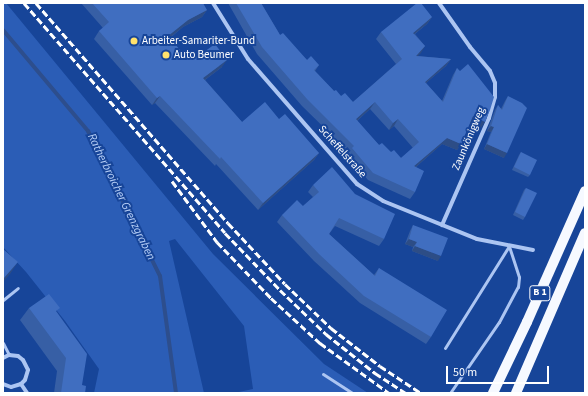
<!DOCTYPE html>
<meta charset="utf-8">
<style>
body{margin:0}
#map{position:relative;width:588px;height:396px;overflow:hidden;background:#174599;font-family:"Source Sans 3",sans-serif}
div>[style]{position:absolute}
[style*='--x']{left:calc(var(--x)*1px);top:calc(var(--y)*1px);width:calc(var(--w)*1px);rotate:calc(var(--a)*1deg)}
.green>*{inset:0;background:#2b5db6}
.stream>*{height:4px;margin:-2px;padding:0 2px;transform-origin:2px;border-radius:2px;background:#2d4e8d}
.lane>*{height:3px;margin:-1.5px;padding:0 1.5px;transform-origin:1.5px;border-radius:1.5px;background:#acc5f2}
.street>*{height:4px;margin:-2px;padding:0 2px;transform-origin:2px;border-radius:2px;background:#acc5f2}
.primary>*{height:10px;margin:-5px;padding:0 5px;transform-origin:5px;border-radius:5px;background:#f6f9ff}
.rail>*{height:3px;margin-top:-1.5px;transform-origin:0;background:repeating-linear-gradient(90deg,#fff 0 7px,transparent 0 10px)}
.wall>*{inset:0;background:#375fa5}
.shaded-wall>*{inset:0;background:#2d4d86}
.building>*{inset:0;background:#406ec0}
.dots>*{width:11px;height:11px;translate:-50% -50%;box-sizing:border-box;border:2px solid #174599;border-radius:50%}
span{translate:-50% -50%;white-space:nowrap;text-align:center;line-height:1.15;-webkit-text-stroke:4px #174599;paint-order:stroke}
.shield-label span{padding:1px 3px;background:#174599;border:1px solid;border-radius:3px;-webkit-text-stroke-width:0}
.shield-label{font-size:10px;color:#fff;font-weight:700}
.poi-label{font-size:11px;color:#fff}
.left{translate:0 -50%;text-align:left}
.street-label{font-size:11px;color:#fff}
.water-label{font-size:12px;color:#b8d0f8;font-style:italic}
.frame{position:absolute;inset:0;border:4px solid #fff;pointer-events:none}
.scale{position:absolute;left:446px;top:366px;width:103px;height:18px;box-sizing:border-box;border:2px solid #fff;border-top:0;padding-left:5px;font-size:12px;line-height:14px;white-space:nowrap;color:#fff;-webkit-text-stroke:3px #174599;paint-order:stroke}
</style>
<div id="map">
<div class="green">
<div style="clip-path:polygon(3px 3px,6px 3px,213px 254px,324px 364px,368px 393px,234px 393px,253px 389px,244px 326px,175px 239px,169px 241px,204px 393px,94px 393px,99px 369px,65px 321px,26px 272px,3px 247px)"></div>
</div>
<div class="stream">
<div style="--x:3;--y:30;--w:132;--a:49.9"></div>
<div style="--x:88;--y:131;--w:162;--a:63.6"></div>
<div style="--x:160;--y:276;--w:118;--a:82.2"></div>
</div>
<div class="lane">
<div style="--x:3;--y:300;--w:19;--a:-39"></div>
<div style="--x:3;--y:343;--w:13;--a:63"></div>
<div style="--x:445;--y:348;--w:120;--a:-57.9"></div>
<div style="--x:323;--y:374;--w:35;--a:33"></div>
<div style="--x:450;--y:393;--w:86;--a:-55.4"></div>
<div style="--x:499;--y:322;--w:40;--a:-62"></div>
<div style="--x:518;--y:287;--w:10;--a:-84"></div>
<div style="--x:519;--y:277;--w:33;--a:-108"></div>
</div>
<div class="street">
<div style="--x:213;--y:3;--w:66;--a:58"></div>
<div style="--x:248;--y:59;--w:166;--a:48.9"></div>
<div style="--x:357;--y:184;--w:31;--a:33"></div>
<div style="--x:383;--y:201;--w:101;--a:22"></div>
<div style="--x:477;--y:239;--w:57;--a:11.1"></div>
<div style="--x:439;--y:3;--w:54;--a:54.8"></div>
<div style="--x:470;--y:47;--w:31;--a:50"></div>
<div style="--x:490;--y:71;--w:13;--a:67"></div>
<div style="--x:495;--y:83;--w:14;--a:90"></div>
<div style="--x:495;--y:97;--w:22;--a:106"></div>
<div style="--x:489;--y:118;--w:117;--a:113.7"></div>
<div style="--x:3;--y:358;--w:7;--a:-27"></div>
<div style="--x:9;--y:355;--w:9;--a:6"></div>
<div style="--x:18;--y:356;--w:6;--a:39"></div>
<div style="--x:23;--y:360;--w:11;--a:63"></div>
<div style="--x:28;--y:370;--w:10;--a:107"></div>
<div style="--x:25;--y:380;--w:6;--a:135"></div>
<div style="--x:21;--y:384;--w:10;--a:163"></div>
<div style="--x:11;--y:387;--w:9;--a:-159"></div>
<div style="--x:21;--y:384;--w:11;--a:56"></div>
</div>
<div class="primary">
<div style="--x:493;--y:393;--w:79;--a:-64.4"></div>
<div style="--x:527;--y:322;--w:143;--a:-66.1"></div>
<div style="--x:516;--y:393;--w:174;--a:-66.7"></div>
</div>
<div class="rail">
<div style="--x:24;--y:3;--w:305;--a:48.8"></div>
<div style="--x:225;--y:233;--w:79;--a:46"></div>
<div style="--x:280;--y:290;--w:64;--a:43.7"></div>
<div style="--x:326;--y:334;--w:63;--a:38.5"></div>
<div style="--x:375;--y:373;--w:37;--a:33"></div>
<div style="--x:36;--y:3;--w:292;--a:48.9"></div>
<div style="--x:228;--y:223;--w:83;--a:46.9"></div>
<div style="--x:285;--y:284;--w:64;--a:43.7"></div>
<div style="--x:331;--y:328;--w:62;--a:37.8"></div>
<div style="--x:380;--y:366;--w:49;--a:33.4"></div>
<div style="--x:172;--y:181;--w:76;--a:53.6"></div>
<div style="--x:217;--y:242;--w:78;--a:46"></div>
<div style="--x:271;--y:298;--w:67;--a:42.6"></div>
<div style="--x:320;--y:343;--w:85;--a:35.9"></div>
</div>
<div class="wall">
<div style="clip-path:polygon(81px 3px,128px 3px,129px 4px,207px 10px,202px 17px,183px 27px,170px 38px,186px 57px,197px 57px,222px 67px,205px 80px,242px 122px,279px 119px,319px 153px,314px 160px,258px 210px,216px 164px,215px 166px,155px 103px,152px 105px,94px 39px,99px 31px,103px 28px)"></div>
<div style="clip-path:polygon(evenodd,228px 3px,261px 3px,280px 35px,307px 60px,319px 65px,315px 71px,334px 91px,341px 96px,353px 102px,396px 64px,376px 39px,381px 32px,432px 17px,427px 24px,415px 34px,425px 46px,417px 56px,451px 59px,446px 66px,426px 83px,442px 101px,453px 75px,457px 68px,481px 128px,469px 124px,461px 144px,457px 150px,442px 144px,416px 167px,415px 192px,410px 199px,368px 180px,347px 155px,349px 152px,302px 106px,257px 54px,228px 3px,370px 109px,389px 130px,394px 126px,413px 148px,401px 158px,379px 145px,357px 121px,370px 109px)"></div>
<div style="clip-path:polygon(508px 96px,504px 158px,484px 149px,491px 132px,487px 131px,495px 110px,498px 105px,501px 109px,505px 101px)"></div>
<div style="clip-path:polygon(521px 152px,530px 175px,528px 177px,512px 170px,519px 155px)"></div>
<div style="clip-path:polygon(313px 185px,384px 239px,379px 246px,335px 226px,329px 234px,374px 275px,379px 268px,431px 337px,426px 344px,360px 303px,314px 261px,277px 222px,282px 215px,303px 206px,313px 197px,308px 192px)"></div>
<div style="clip-path:polygon(526px 188px,525px 217px,523px 220px,513px 215px,524px 190px)"></div>
<div style="clip-path:polygon(413px 225px,438px 261px,412px 251px,413px 247px,405px 244px,410px 231px)"></div>
<div style="clip-path:polygon(29px 308px,57px 313px,82px 385px,85px 393px,54px 393px,57px 371px,20px 320px)"></div>
</div>
<div class="shaded-wall">
<div style="clip-path:polygon(207px 10px,202px 17px,183px 27px,163px 43px,168px 36px,188px 20px)"></div>
<div style="clip-path:polygon(432px 17px,427px 24px,408px 39px,413px 33px)"></div>
<div style="clip-path:polygon(425px 46px,421px 53px,411px 63px,416px 56px)"></div>
<div style="clip-path:polygon(451px 59px,446px 66px,420px 88px,425px 82px)"></div>
<div style="clip-path:polygon(227px 60px,222px 67px,198px 85px,203px 78px)"></div>
<div style="clip-path:polygon(160px 96px,155px 103px,152px 105px,157px 98px)"></div>
<div style="clip-path:polygon(375px 102px,370px 109px,351px 126px,356px 119px)"></div>
<div style="clip-path:polygon(473px 116px,485px 122px,481px 128px,468px 123px)"></div>
<div style="clip-path:polygon(398px 119px,394px 126px,389px 130px,393px 123px)"></div>
<div style="clip-path:polygon(491px 126px,494px 127px,491px 132px,487px 131px)"></div>
<div style="clip-path:polygon(447px 138px,461px 144px,457px 150px,442px 144px,409px 173px,414px 166px)"></div>
<div style="clip-path:polygon(487px 144px,507px 153px,504px 158px,484px 149px)"></div>
<div style="clip-path:polygon(319px 153px,314px 160px,258px 210px,263px 203px)"></div>
<div style="clip-path:polygon(409px 239px,417px 242px,413px 247px,405px 244px)"></div>
<div style="clip-path:polygon(415px 246px,441px 256px,438px 261px,412px 251px)"></div>
<div style="clip-path:polygon(18px 262px,10px 274px,3px 282px,3px 280px,4px 278px)"></div>
</div>
<div class="building">
<div style="clip-path:polygon(92px 3px,128px 3px,129px 4px,131px 3px,203px 3px,207px 10px,188px 20px,168px 36px,186px 57px,193px 51px,197px 57px,215px 44px,227px 60px,203px 78px,242px 122px,265px 102px,279px 119px,285px 114px,319px 153px,263px 203px,221px 157px,220px 159px,160px 96px,157px 98px,99px 31px,109px 22px)"></div>
<div style="clip-path:polygon(evenodd,236px 3px,261px 3px,280px 35px,283px 33px,307px 60px,311px 56px,319px 65px,314px 70px,334px 91px,336px 90px,341px 96px,345px 93px,353px 102px,402px 59px,381px 32px,417px 3px,421px 3px,432px 17px,413px 33px,425px 46px,416px 56px,451px 59px,425px 82px,443px 102px,457px 68px,460px 71px,468px 64px,494px 97px,490px 110px,485px 122px,473px 116px,461px 144px,447px 138px,414px 166px,424px 171px,415px 192px,373px 173px,352px 148px,354px 146px,307px 99px,262px 47px,236px 3px,375px 102px,393px 123px,398px 119px,419px 142px,401px 158px,394px 150px,391px 152px,382px 143px,379px 145px,356px 119px,375px 102px)"></div>
<div style="clip-path:polygon(508px 96px,522px 103px,527px 108px,507px 153px,487px 144px,494px 127px,491px 126px,498px 105px,502px 110px)"></div>
<div style="clip-path:polygon(521px 152px,537px 160px,530px 175px,514px 167px)"></div>
<div style="clip-path:polygon(332px 167px,355px 194px,395px 214px,384px 239px,339px 218px,329px 234px,375px 276px,379px 268px,447px 310px,431px 337px,364px 296px,319px 254px,282px 215px,297px 200px,303px 206px,319px 192px,313px 185px)"></div>
<div style="clip-path:polygon(526px 188px,537px 193px,525px 217px,515px 212px)"></div>
<div style="clip-path:polygon(413px 225px,448px 238px,441px 256px,415px 246px,417px 242px,409px 239px)"></div>
<div style="clip-path:polygon(3px 249px,18px 262px,4px 278px,3px 277px)"></div>
<div style="clip-path:polygon(49px 294px,60px 308px,56px 311px,87px 354px,82px 385px,86px 386px,85px 393px,61px 393px,66px 358px,29px 308px)"></div>
</div>
<div class="dots">
<div style="left:134px;top:41px;background:#ffe16c"></div>
<div style="left:166px;top:55px;background:#ffe16c"></div>
</div>
<div class="shield-label">
<span style="left:540px;top:293px">B 1</span>
</div>
<div class="poi-label">
<span class="left" style="left:142px;top:41px">Arbeiter-Samariter-Bund</span>
<span class="left" style="left:174px;top:55px">Auto Beumer</span>
</div>
<div class="street-label">
<span style="left:469px;top:139px;rotate:-67deg">Zaunkönigweg</span>
<span style="left:342px;top:152px;rotate:48deg">Scheffelstraße</span>
</div>
<div class="water-label">
<span style="left:121px;top:197px;rotate:64deg">Ratherbroicher Grenzgraben</span>
</div>
<div class="frame"></div>
<div class="scale">50 m</div>
</div>
